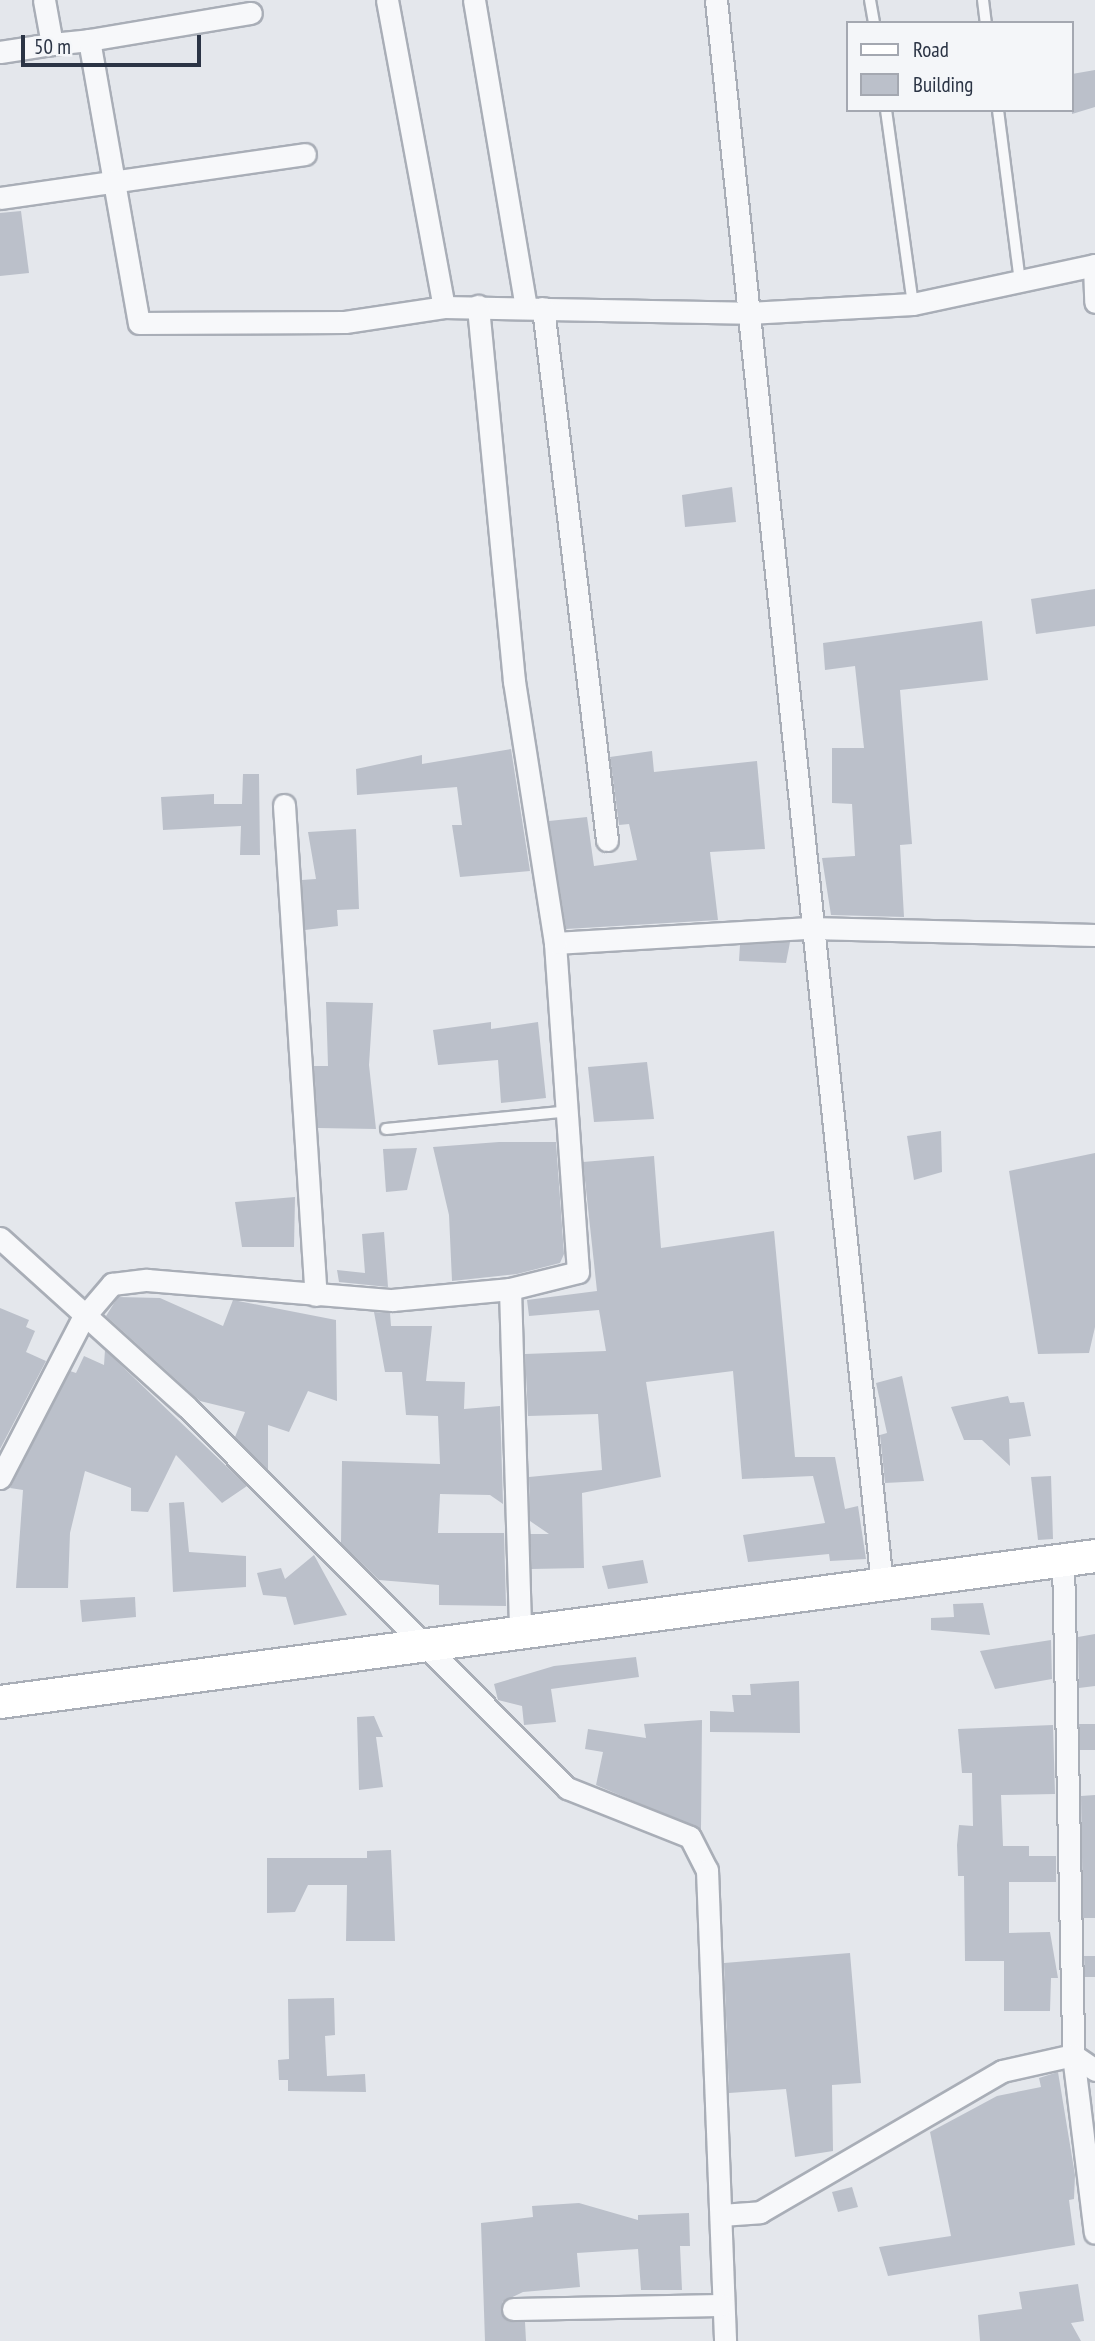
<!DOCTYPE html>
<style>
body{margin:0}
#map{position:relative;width:1095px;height:2341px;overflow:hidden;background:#e4e7ec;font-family:"PT Sans Narrow",sans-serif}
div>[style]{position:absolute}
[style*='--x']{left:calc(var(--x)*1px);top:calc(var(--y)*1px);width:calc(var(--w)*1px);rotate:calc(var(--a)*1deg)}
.building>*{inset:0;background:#bbc0ca}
.roads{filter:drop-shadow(2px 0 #a9aeb7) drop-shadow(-2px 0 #a9aeb7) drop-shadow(0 2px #a9aeb7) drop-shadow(0 -2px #a9aeb7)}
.service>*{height:10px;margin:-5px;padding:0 5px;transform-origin:5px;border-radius:5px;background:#f7f8fa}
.minor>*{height:21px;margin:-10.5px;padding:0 10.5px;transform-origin:10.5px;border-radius:10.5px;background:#f7f8fa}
.secondary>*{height:32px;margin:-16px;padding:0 16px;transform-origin:16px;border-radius:16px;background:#fff}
span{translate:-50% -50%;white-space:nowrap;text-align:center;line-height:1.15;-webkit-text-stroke:5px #f4f6f9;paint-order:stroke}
.legend{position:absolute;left:846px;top:21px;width:228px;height:91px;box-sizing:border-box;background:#f4f6f9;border:2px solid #a4a8b1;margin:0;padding:9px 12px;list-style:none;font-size:21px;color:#2b3445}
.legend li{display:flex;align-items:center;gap:14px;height:35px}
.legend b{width:35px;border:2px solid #a4a8b1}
.scale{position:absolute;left:21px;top:35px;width:180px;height:32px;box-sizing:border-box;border:4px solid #2b3445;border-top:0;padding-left:9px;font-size:21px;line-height:24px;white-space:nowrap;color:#2b3445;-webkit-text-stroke:5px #f4f6f9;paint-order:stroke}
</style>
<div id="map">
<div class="building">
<div style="clip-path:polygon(1095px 70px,1095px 107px,1072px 114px,1072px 74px)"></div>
<div style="clip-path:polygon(21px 211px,29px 273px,0 276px,0 213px)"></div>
<div style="clip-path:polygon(732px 487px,736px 522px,685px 527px,682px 495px)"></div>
<div style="clip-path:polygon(1095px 589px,1095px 626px,1036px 634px,1031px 599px)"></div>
<div style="clip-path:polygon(982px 621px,988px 680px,900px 690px,912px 844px,900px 845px,904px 917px,831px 915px,822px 858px,855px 856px,852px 804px,832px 803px,832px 748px,864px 748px,855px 666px,825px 670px,823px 643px)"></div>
<div style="clip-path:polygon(511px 749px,530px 871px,460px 877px,452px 825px,462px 825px,457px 787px,357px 795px,356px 769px,422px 755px,422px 764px)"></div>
<div style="clip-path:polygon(652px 751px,654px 772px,757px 761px,765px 849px,710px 852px,718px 920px,566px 929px,549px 821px,587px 817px,594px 866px,637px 860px,629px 824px,619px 825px,610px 757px)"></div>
<div style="clip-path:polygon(243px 774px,259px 774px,260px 855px,240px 855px,241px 826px,163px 830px,161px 797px,214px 794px,214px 804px,242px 804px)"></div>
<div style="clip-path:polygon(356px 829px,359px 909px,337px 910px,338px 926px,305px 930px,302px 880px,316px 879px,308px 832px)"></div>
<div style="clip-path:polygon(790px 942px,786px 963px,739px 961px,740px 945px)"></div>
<div style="clip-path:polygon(326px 1002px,373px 1003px,369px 1065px,376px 1129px,318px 1128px,314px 1066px,328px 1066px)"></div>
<div style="clip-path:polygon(491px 1022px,491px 1029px,538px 1022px,546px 1098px,501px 1103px,498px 1060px,438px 1065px,433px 1030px)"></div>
<div style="clip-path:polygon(647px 1062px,654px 1119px,594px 1122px,588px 1067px)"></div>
<div style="clip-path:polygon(941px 1131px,942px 1172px,914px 1180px,907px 1136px)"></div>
<div style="clip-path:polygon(499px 1142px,556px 1142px,564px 1254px,560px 1263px,517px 1274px,452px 1281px,449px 1215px,433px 1147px)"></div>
<div style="clip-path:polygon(417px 1148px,407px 1190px,386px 1192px,383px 1149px)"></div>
<div style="clip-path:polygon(1095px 1153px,1095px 1327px,1089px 1353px,1038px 1354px,1009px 1171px)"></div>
<div style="clip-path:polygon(654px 1156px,661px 1248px,774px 1231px,795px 1457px,835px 1457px,845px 1509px,858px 1506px,866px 1559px,830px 1561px,829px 1554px,748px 1562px,743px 1535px,825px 1523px,813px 1476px,742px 1479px,733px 1371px,646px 1382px,661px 1477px,582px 1493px,584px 1568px,531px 1569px,530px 1534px,549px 1534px,530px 1521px,529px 1477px,602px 1470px,598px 1414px,528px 1416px,525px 1354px,606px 1351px,599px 1310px,529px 1316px,527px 1300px,597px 1291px,583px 1162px)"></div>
<div style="clip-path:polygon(295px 1197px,294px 1247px,242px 1247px,235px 1202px)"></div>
<div style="clip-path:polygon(384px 1232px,388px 1287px,339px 1282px,337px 1270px,365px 1273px,362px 1234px)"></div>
<div style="clip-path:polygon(118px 1297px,160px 1298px,223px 1326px,233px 1300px,336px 1320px,337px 1401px,308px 1391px,289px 1432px,268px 1425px,268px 1470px,235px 1437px,245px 1412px,200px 1401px,106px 1316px)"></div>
<div style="clip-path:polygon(0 1308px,29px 1320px,26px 1327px,35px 1331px,26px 1352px,46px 1361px,0 1449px)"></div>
<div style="clip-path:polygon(374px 1312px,390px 1313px,391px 1326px,432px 1326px,426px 1381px,465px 1382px,464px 1409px,500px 1406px,503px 1504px,490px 1495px,440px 1494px,438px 1533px,504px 1533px,506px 1606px,439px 1605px,439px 1585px,379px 1580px,341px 1543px,342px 1461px,440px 1464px,438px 1416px,406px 1415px,402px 1372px,385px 1372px)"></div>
<div style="clip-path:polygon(105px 1350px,247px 1486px,222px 1503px,176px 1455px,148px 1512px,131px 1511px,131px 1488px,85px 1471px,70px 1533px,68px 1588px,16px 1588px,23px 1490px,10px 1488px,70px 1371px,76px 1373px,84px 1356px,104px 1365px)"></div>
<div style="clip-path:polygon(902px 1376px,924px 1481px,885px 1483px,880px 1435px,887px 1433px,876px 1383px)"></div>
<div style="clip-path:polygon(1008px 1396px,1010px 1403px,1024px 1402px,1031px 1436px,1009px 1439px,1010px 1466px,982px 1440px,964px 1440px,951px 1407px)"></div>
<div style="clip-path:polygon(1051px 1476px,1053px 1539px,1038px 1540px,1031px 1477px)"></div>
<div style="clip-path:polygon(184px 1502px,189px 1552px,246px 1556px,246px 1587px,173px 1592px,169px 1503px)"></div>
<div style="clip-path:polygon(314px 1555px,347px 1615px,294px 1625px,286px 1597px,263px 1595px,257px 1573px,281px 1568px,285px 1579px)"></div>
<div style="clip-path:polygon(643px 1560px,648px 1583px,608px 1589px,602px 1566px)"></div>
<div style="clip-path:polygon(135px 1597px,136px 1617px,82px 1622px,80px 1600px)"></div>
<div style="clip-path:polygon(983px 1603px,990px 1635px,931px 1630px,931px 1618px,954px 1617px,953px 1604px)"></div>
<div style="clip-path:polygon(1095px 1634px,1095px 1686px,1079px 1688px,1078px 1637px)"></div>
<div style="clip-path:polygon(1051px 1640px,1052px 1679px,995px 1689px,980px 1651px)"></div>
<div style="clip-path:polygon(636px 1657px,639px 1677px,551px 1689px,556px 1722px,524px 1725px,522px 1706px,498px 1700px,494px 1684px,554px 1666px)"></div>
<div style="clip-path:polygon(799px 1681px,800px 1733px,710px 1732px,710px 1711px,734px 1712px,732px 1695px,751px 1695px,750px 1684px)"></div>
<div style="clip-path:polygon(374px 1716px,383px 1737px,376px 1737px,383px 1787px,359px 1790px,357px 1717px)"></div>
<div style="clip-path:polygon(702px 1720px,701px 1830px,596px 1785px,603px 1752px,585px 1749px,588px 1729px,646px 1738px,644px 1724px)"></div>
<div style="clip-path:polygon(1079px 1724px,1095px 1724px,1095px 1750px,1080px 1750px)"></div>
<div style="clip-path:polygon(1053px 1725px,1055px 1794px,1001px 1795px,1003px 1846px,1029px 1846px,1029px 1856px,1056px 1856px,1056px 1882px,1009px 1882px,1009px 1933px,1050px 1932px,1058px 1978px,1051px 1978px,1050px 2011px,1004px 2011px,1004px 1961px,965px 1961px,964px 1876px,958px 1876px,957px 1845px,959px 1825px,973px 1826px,972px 1773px,962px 1773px,958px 1729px)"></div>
<div style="clip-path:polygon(1095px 1795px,1095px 1918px,1083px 1918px,1081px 1796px)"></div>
<div style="clip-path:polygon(391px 1850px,395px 1941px,346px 1941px,347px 1885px,308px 1885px,295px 1912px,267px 1913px,267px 1858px,367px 1858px,367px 1851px)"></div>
<div style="clip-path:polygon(850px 1953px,861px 2083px,832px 2085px,833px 2151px,795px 2157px,786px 2089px,729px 2093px,724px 1963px)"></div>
<div style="clip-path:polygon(1084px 1956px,1095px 1956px,1095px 1977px,1085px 1977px)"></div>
<div style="clip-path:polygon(334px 1998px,335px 2035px,325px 2036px,327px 2076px,365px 2074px,366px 2092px,288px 2091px,288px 2080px,279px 2080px,278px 2060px,289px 2059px,288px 1999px)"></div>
<div style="clip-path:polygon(1058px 2072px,1075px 2175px,1074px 2199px,1069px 2200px,1075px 2245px,888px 2276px,879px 2247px,951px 2236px,930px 2132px,997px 2096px,1041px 2087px,1039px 2078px)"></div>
<div style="clip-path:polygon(852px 2187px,858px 2207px,838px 2212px,832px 2192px)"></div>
<div style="clip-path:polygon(579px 2203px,638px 2220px,638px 2215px,689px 2213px,690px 2246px,680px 2246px,682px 2290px,641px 2290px,638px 2249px,577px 2253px,580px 2287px,523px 2292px,502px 2302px,506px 2320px,525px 2322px,526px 2341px,485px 2341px,481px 2223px,533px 2217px,532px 2206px)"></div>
<div style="clip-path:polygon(1078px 2284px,1084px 2321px,1071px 2323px,1081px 2341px,980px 2341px,978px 2315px,1022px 2309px,1019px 2292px)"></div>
</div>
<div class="roads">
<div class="service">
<div style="--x:870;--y:0;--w:23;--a:80"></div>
<div style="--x:983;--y:0;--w:23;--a:83"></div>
<div style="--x:886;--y:110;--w:196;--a:82.1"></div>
<div style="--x:998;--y:110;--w:173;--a:82.7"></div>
<div style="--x:386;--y:1129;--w:183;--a:-5.6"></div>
</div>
<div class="minor">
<div style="--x:44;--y:0;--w:45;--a:79.7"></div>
<div style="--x:52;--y:44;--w:37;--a:-6"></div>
<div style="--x:89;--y:40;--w:287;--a:80"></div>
<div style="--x:139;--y:323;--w:206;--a:-0.3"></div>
<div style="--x:345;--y:322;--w:100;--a:-8.6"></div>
<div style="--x:444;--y:307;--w:304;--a:1.1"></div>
<div style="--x:748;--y:313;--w:165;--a:-3.1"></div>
<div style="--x:913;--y:304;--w:186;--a:-12.1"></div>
<div style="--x:387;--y:0;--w:312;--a:79.5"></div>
<div style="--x:474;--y:0;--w:311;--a:80.4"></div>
<div style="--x:716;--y:0;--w:1593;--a:84.02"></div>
<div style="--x:89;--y:40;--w:164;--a:-9.5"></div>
<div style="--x:0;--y:52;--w:53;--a:-8.7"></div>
<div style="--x:0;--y:198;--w:308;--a:-8.2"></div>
<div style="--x:1094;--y:265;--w:37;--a:88"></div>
<div style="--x:543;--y:308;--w:536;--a:83.14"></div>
<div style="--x:284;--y:805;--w:491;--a:86.3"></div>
<div style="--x:555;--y:943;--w:255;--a:-3.4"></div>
<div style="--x:810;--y:928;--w:285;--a:1.4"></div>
<div style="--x:0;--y:1238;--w:252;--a:42.1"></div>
<div style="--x:187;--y:1407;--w:538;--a:45.08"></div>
<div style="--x:567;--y:1788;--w:132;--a:21.7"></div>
<div style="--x:690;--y:1837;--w:37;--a:63"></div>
<div style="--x:707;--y:1870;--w:471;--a:87.8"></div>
<div style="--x:510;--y:1289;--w:343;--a:88.3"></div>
<div style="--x:0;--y:1478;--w:180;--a:-62.6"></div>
<div style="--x:83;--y:1318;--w:45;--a:-49.5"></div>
<div style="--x:112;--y:1284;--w:35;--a:-7"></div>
<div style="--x:147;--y:1280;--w:246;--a:4.7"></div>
<div style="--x:392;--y:1300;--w:119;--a:-5.3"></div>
<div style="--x:510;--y:1289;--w:70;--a:-14"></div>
<div style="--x:578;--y:1272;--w:330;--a:-94"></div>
<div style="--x:555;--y:943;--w:265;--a:-98.9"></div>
<div style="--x:514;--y:681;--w:377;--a:-95.5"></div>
<div style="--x:1063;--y:1560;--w:495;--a:88.8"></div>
<div style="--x:1073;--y:2055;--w:179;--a:83"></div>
<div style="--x:721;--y:2215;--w:39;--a:-4"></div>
<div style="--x:760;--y:2212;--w:280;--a:-30.2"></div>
<div style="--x:1002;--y:2071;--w:73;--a:-12.7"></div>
<div style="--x:1073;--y:2055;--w:27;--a:34"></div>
<div style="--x:513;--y:2309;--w:209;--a:-1.1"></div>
</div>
<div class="secondary">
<div style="--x:0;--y:1702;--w:1105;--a:-7.59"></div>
</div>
</div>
<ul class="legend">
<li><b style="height:9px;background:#fff"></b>Road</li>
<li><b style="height:19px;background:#bbc0ca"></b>Building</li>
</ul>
<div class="scale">50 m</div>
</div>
